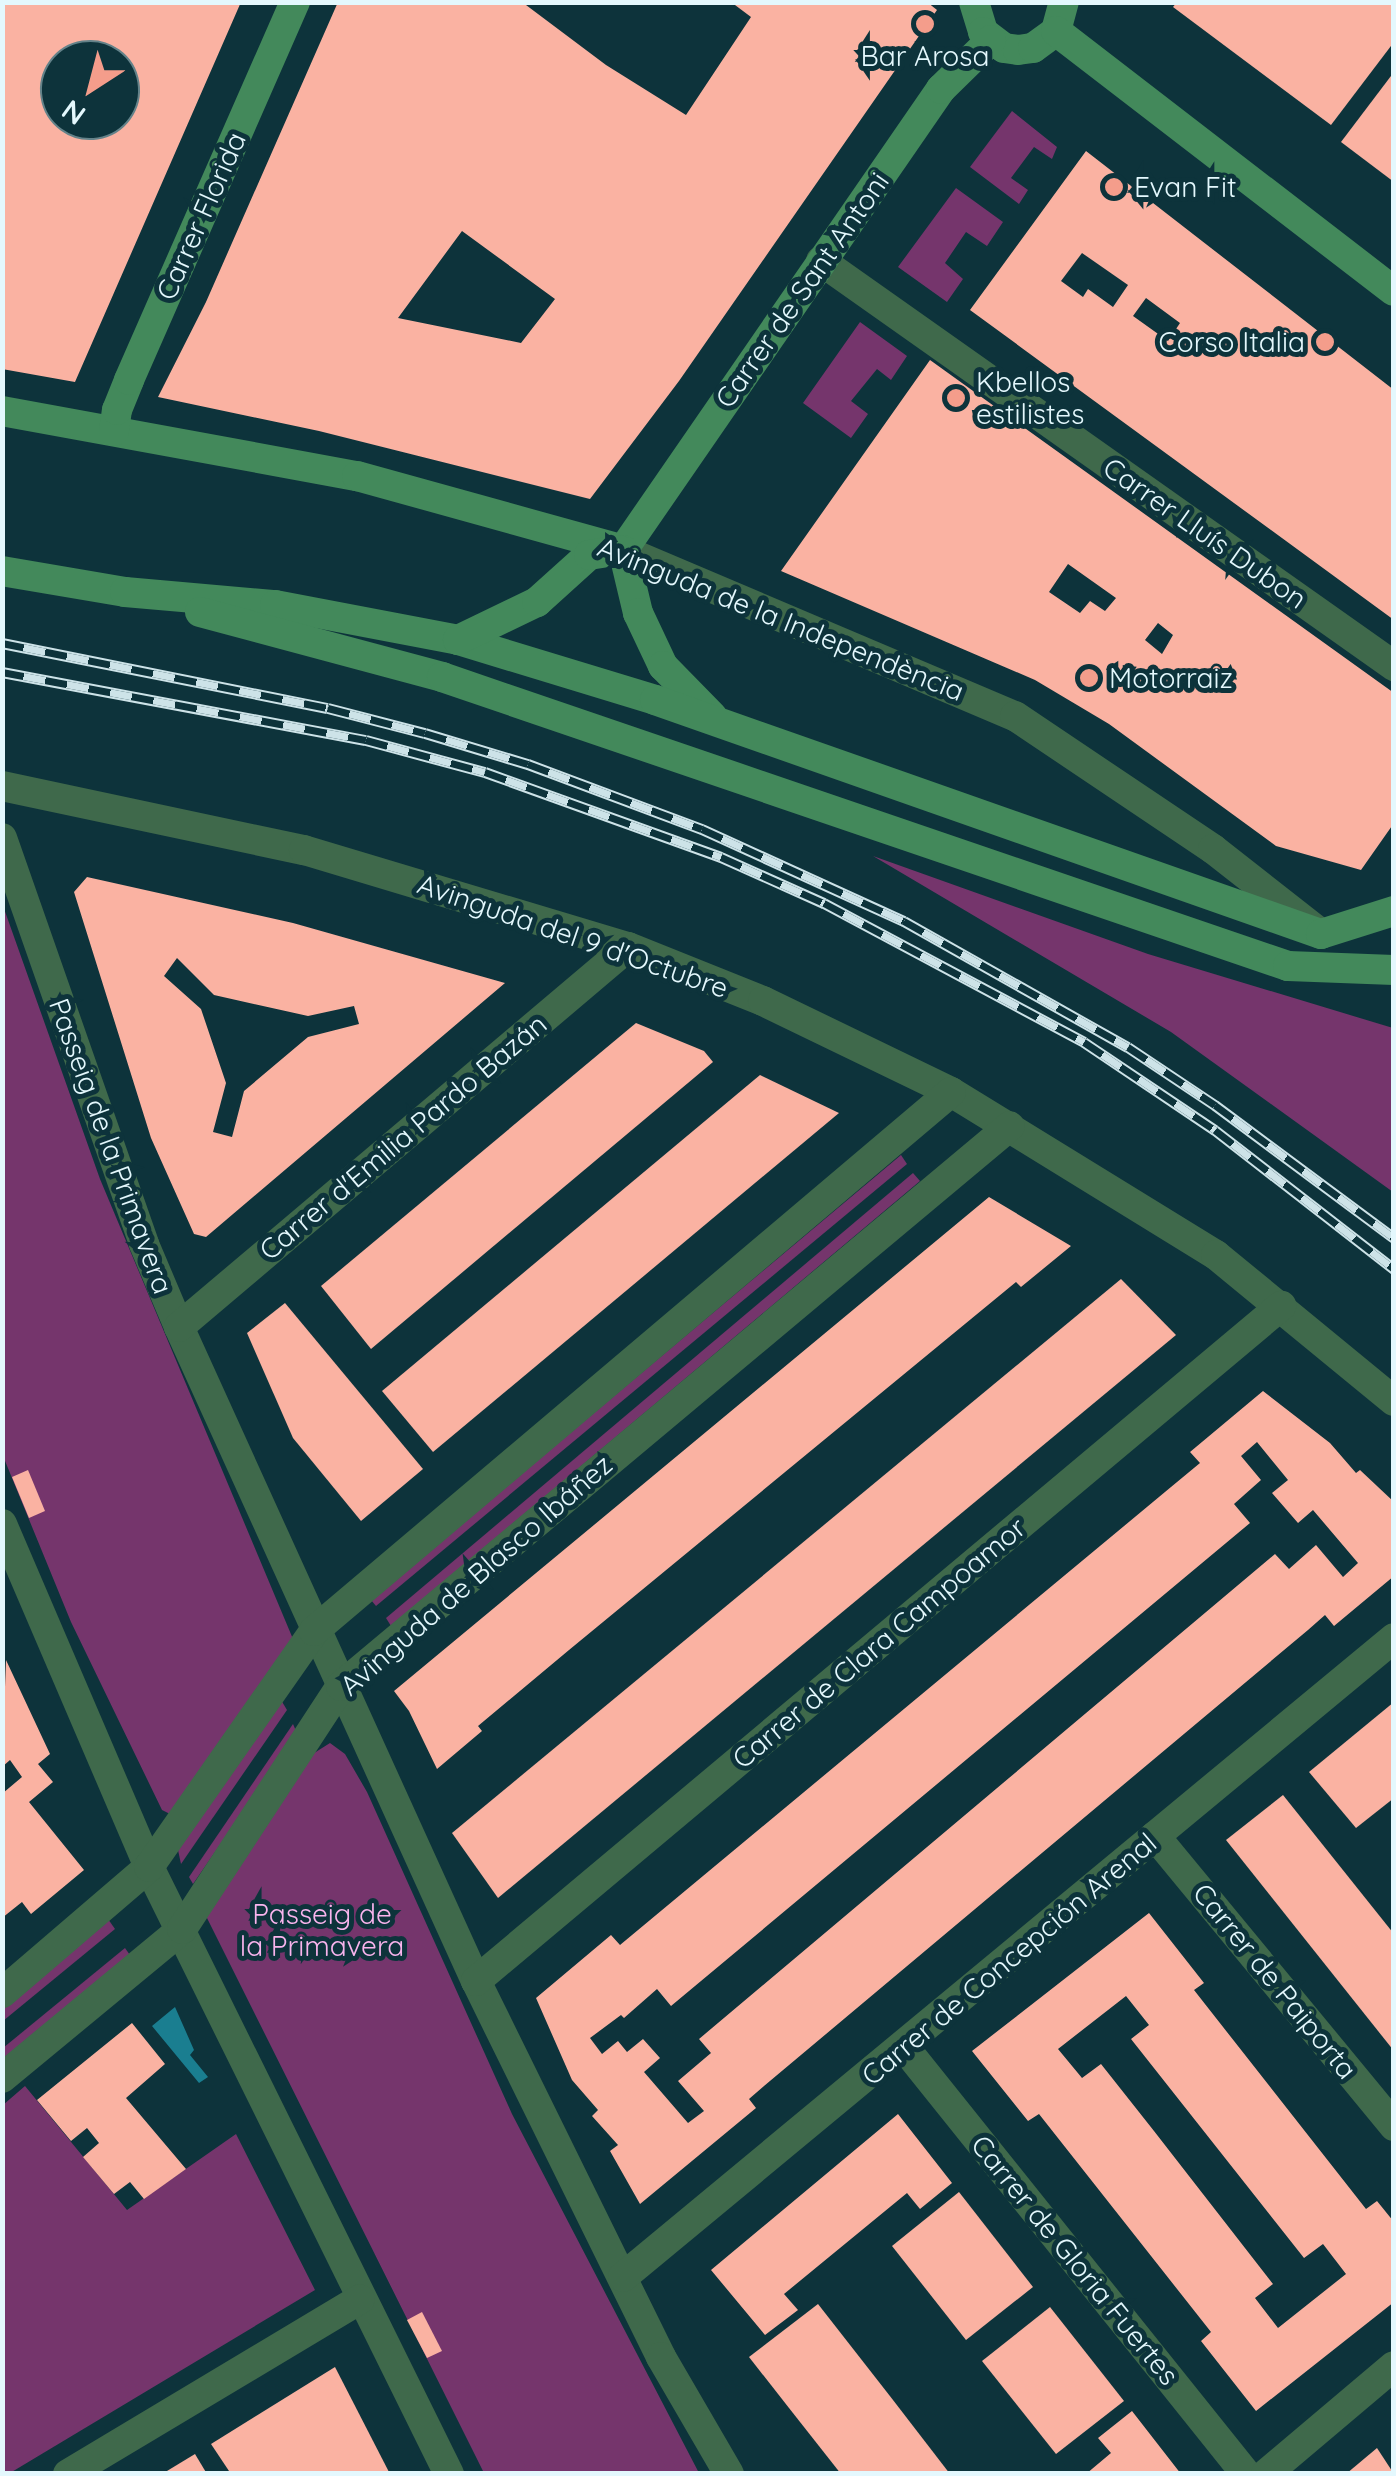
<!DOCTYPE html>
<meta charset="utf-8">
<style>
body{margin:0}
#map{position:relative;width:1396px;height:2476px;overflow:hidden;background:#0d333b;font-family:Quicksand,sans-serif}
div>[style]{position:absolute}
[style*='--x']{left:calc(var(--x)*1px);top:calc(var(--y)*1px);width:calc(var(--w)*1px);rotate:calc(var(--a)*1deg)}
.green>*{inset:0;background:#75356c}
.water>*{inset:0;background:#1a7e90}
.building>*{inset:0;background:#fab2a2}
.street>*{height:30px;margin:-15px;padding:0 15px;transform-origin:15px;border-radius:15px;background:#3f694b}
.secondary>*{height:30px;margin:-15px;padding:0 15px;transform-origin:15px;border-radius:15px;background:#43895b}
.rail>*{height:11px;margin-top:-5.5px;transform-origin:0;background:repeating-linear-gradient(90deg,#0d333b 0 22px,#cde3e8 0 44px);box-sizing:border-box;border-block:2px solid #cde3e8}
.dots>*{width:28px;height:28px;translate:-50% -50%;box-sizing:border-box;border:5px solid #0d333b;border-radius:50%}
span{translate:-50% -50%;white-space:nowrap;text-align:center;line-height:1.15;-webkit-text-stroke:10px #0d333b;paint-order:stroke}
.poi-label{font-size:28px;color:#e4f8fd}
.left{translate:0 -50%;text-align:left}
.right{translate:-100% -50%;text-align:right}
.street-label{font-size:28px;color:#e4f8fd}
.park-label{font-size:28px;color:#f9b4ed}
.frame{position:absolute;inset:0;border:5px solid #e4f8fd;pointer-events:none}
.north{position:absolute;left:40px;top:40px;width:100px;height:100px;box-sizing:border-box;background:#0d333b;border:2px solid #638289;border-radius:50%;rotate:216deg;font-size:28px;font-weight:700;line-height:40px;text-align:center;color:#e4f8fd}
.north::after{content:'';display:block;margin:auto;width:35px;height:45px;background:#f49d8b;clip-path:polygon(50% 0,100% 100%,50% 72%,0 100%)}
</style>
<div id="map">
<div class="green">
<div style="clip-path:polygon(1012px 111px,1057px 147px,1052px 159px,1034px 147px,1011px 178px,1028px 190px,1019px 204px,970px 167px)"></div>
<div style="clip-path:polygon(956px 188px,1003px 222px,987px 246px,966px 232px,945px 263px,963px 279px,947px 302px,898px 267px)"></div>
<div style="clip-path:polygon(860px 322px,907px 356px,891px 380px,877px 369px,851px 401px,868px 414px,851px 438px,803px 403px)"></div>
<div style="clip-path:polygon(873px 856px,1148px 954px,1393px 1028px,1393px 1192px,1171px 1032px)"></div>
<div style="clip-path:polygon(2px 903px,100px 1179px,293px 1639px,170px 1814px,162px 1810px,71px 1622px,3px 1456px)"></div>
<div style="clip-path:polygon(901px 1155px,907px 1164px,376px 1606px,371px 1600px)"></div>
<div style="clip-path:polygon(913px 1173px,920px 1181px,391px 1626px,386px 1618px)"></div>
<div style="clip-path:polygon(281px 1700px,287px 1710px,181px 1864px,178px 1850px)"></div>
<div style="clip-path:polygon(293px 1724px,297px 1733px,193px 1884px,189px 1877px)"></div>
<div style="clip-path:polygon(330px 1743px,345px 1754px,367px 1792px,512px 2114px,699px 2473px,484px 2473px,205px 1914px,311px 1755px)"></div>
<div style="clip-path:polygon(108px 1919px,115px 1929px,3px 2021px,3px 2005px)"></div>
<div style="clip-path:polygon(125px 1948px,132px 1958px,3px 2063px,3px 2048px)"></div>
<div style="clip-path:polygon(25px 2086px,127px 2210px,236px 2134px,315px 2290px,10px 2473px,3px 2474px,3px 2105px)"></div>
</div>
<div class="water">
<div style="clip-path:polygon(175px 2007px,194px 2050px,190px 2055px,208px 2077px,199px 2083px,152px 2026px)"></div>
</div>
<div class="building">
<div style="clip-path:polygon(evenodd,2px 2px,241px 2px,75px 382px,2px 369px,2px 2px,60px 60px,120px 60px,120px 120px,60px 120px,60px 60px)"></div>
<div style="clip-path:polygon(evenodd,338px 2px,522px 2px,606px 65px,686px 115px,751px 17px,731px 2px,927px 2px,937px 10px,679px 381px,590px 499px,319px 431px,158px 397px,206px 302px,338px 2px,462px 231px,555px 299px,521px 343px,398px 318px,462px 231px)"></div>
<div style="clip-path:polygon(1177px 2px,1394px 2px,1394px 42px,1331px 125px,1173px 7px)"></div>
<div style="clip-path:polygon(1394px 72px,1394px 182px,1341px 142px)"></div>
<div style="clip-path:polygon(evenodd,1086px 151px,1394px 390px,1394px 620px,970px 310px,1086px 151px,1082px 253px,1128px 285px,1113px 307px,1088px 289px,1083px 297px,1061px 281px,1082px 253px,1086px 151px,1146px 298px,1180px 323px,1168px 341px,1133px 316px,1146px 298px)"></div>
<div style="clip-path:polygon(evenodd,930px 360px,1394px 693px,1394px 823px,1361px 870px,1276px 846px,1109px 724px,1035px 680px,781px 571px,930px 360px,1068px 564px,1116px 598px,1105px 611px,1090px 601px,1080px 613px,1049px 592px,1068px 564px,930px 360px,1158px 623px,1173px 635px,1162px 654px,1145px 640px,1158px 623px)"></div>
<div style="clip-path:polygon(evenodd,87px 877px,293px 923px,505px 983px,206px 1237px,194px 1234px,151px 1138px,74px 892px,87px 877px,177px 958px,214px 995px,308px 1016px,354px 1006px,359px 1024px,308px 1037px,244px 1091px,232px 1137px,213px 1132px,226px 1083px,201px 1009px,164px 976px,177px 958px)"></div>
<div style="clip-path:polygon(636px 1023px,704px 1051px,713px 1062px,371px 1349px,321px 1286px)"></div>
<div style="clip-path:polygon(760px 1075px,839px 1113px,433px 1452px,382px 1391px)"></div>
<div style="clip-path:polygon(989px 1197px,1071px 1246px,1021px 1287px,1016px 1282px,569px 1650px,478px 1726px,482px 1731px,437px 1769px,409px 1711px,394px 1691px)"></div>
<div style="clip-path:polygon(1121px 1279px,1176px 1335px,498px 1898px,452px 1833px)"></div>
<div style="clip-path:polygon(285px 1303px,423px 1469px,361px 1521px,293px 1438px,247px 1333px)"></div>
<div style="clip-path:polygon(evenodd,1263px 1391px,1330px 1443px,1356px 1473px,1360px 1470px,1394px 1502px,1394px 1576px,1334px 1626px,1325px 1615px,1308px 1630px,764px 2086px,749px 2099px,756px 2108px,640px 2204px,610px 2151px,618px 2145px,592px 2116px,598px 2110px,572px 2080px,536px 1998px,611px 1935px,620px 1945px,1171px 1487px,1200px 1463px,1190px 1452px,1263px 1391px,1257px 1442px,1288px 1480px,1272px 1493px,1298px 1523px,1313px 1510px,1358px 1563px,1343px 1577px,1316px 1545px,1289px 1569px,1275px 1554px,699px 2039px,711px 2053px,678px 2081px,704px 2111px,688px 2123px,644px 2072px,660px 2058px,643px 2039px,627px 2052px,618px 2041px,602px 2054px,590px 2038px,621px 2015px,624px 2018px,657px 1989px,671px 2006px,1250px 1523px,1234px 1504px,1261px 1480px,1241px 1456px,1257px 1442px)"></div>
<div style="clip-path:polygon(28px 1470px,45px 1511px,29px 1518px,12px 1477px)"></div>
<div style="clip-path:polygon(6px 1660px,50px 1754px,38px 1764px,53px 1782px,29px 1802px,84px 1870px,31px 1914px,22px 1902px,2px 1918px,3px 1793px,22px 1777px,10px 1760px,2px 1767px)"></div>
<div style="clip-path:polygon(1394px 1702px,1394px 1798px,1356px 1828px,1309px 1772px)"></div>
<div style="clip-path:polygon(1283px 1795px,1394px 1934px,1394px 2051px,1226px 1840px)"></div>
<div style="clip-path:polygon(evenodd,1149px 1913px,1204px 1983px,1194px 1990px,1355px 2195px,1366px 2209px,1377px 2201px,1394px 2222px,1394px 2302px,1256px 2411px,1201px 2341px,1211px 2332px,1039px 2114px,1028px 2121px,972px 2051px,1149px 1913px,1126px 1996px,1149px 2025px,1131px 2039px,1304px 2258px,1323px 2244px,1346px 2274px,1278px 2328px,1255px 2298px,1273px 2284px,1154px 2131px,1101px 2064px,1082px 2078px,1058px 2049px,1126px 1996px)"></div>
<div style="clip-path:polygon(132px 2023px,165px 2064px,126px 2098px,186px 2169px,144px 2199px,130px 2182px,114px 2194px,83px 2157px,99px 2143px,87px 2128px,71px 2141px,37px 2100px)"></div>
<div style="clip-path:polygon(898px 2114px,952px 2183px,920px 2209px,907px 2193px,784px 2294px,798px 2310px,765px 2335px,711px 2270px)"></div>
<div style="clip-path:polygon(959px 2192px,1033px 2287px,966px 2340px,892px 2246px)"></div>
<div style="clip-path:polygon(818px 2304px,893px 2400px,950px 2474px,841px 2474px,789px 2408px,749px 2357px)"></div>
<div style="clip-path:polygon(1050px 2307px,1124px 2401px,1056px 2454px,982px 2361px)"></div>
<div style="clip-path:polygon(422px 2312px,442px 2351px,427px 2358px,407px 2320px)"></div>
<div style="clip-path:polygon(335px 2367px,390px 2474px,231px 2474px,211px 2444px)"></div>
<div style="clip-path:polygon(1132px 2411px,1181px 2474px,1086px 2474px,1111px 2453px,1098px 2438px)"></div>
<div style="clip-path:polygon(1377px 2448px,1394px 2474px,1346px 2474px)"></div>
<div style="clip-path:polygon(195px 2454px,207px 2474px,162px 2474px)"></div>
</div>
<div class="street">
<div style="--x:821;--y:261;--w:702;--a:35.25"></div>
<div style="--x:623;--y:550;--w:426;--a:23"></div>
<div style="--x:1015;--y:716;--w:239;--a:33.9"></div>
<div style="--x:1213;--y:849;--w:130;--a:38.1"></div>
<div style="--x:2;--y:786;--w:309;--a:12"></div>
<div style="--x:304;--y:850;--w:338;--a:16.7"></div>
<div style="--x:628;--y:947;--w:145;--a:21.8"></div>
<div style="--x:763;--y:1001;--w:209;--a:25.8"></div>
<div style="--x:951;--y:1092;--w:311;--a:31.6"></div>
<div style="--x:1216;--y:1255;--w:230;--a:39.4"></div>
<div style="--x:2;--y:838;--w:430;--a:70.7"></div>
<div style="--x:144;--y:1244;--w:90;--a:67.1"></div>
<div style="--x:179;--y:1327;--w:718;--a:65.58"></div>
<div style="--x:476;--y:1981;--w:419;--a:63.8"></div>
<div style="--x:661;--y:2357;--w:135;--a:59.8"></div>
<div style="--x:179;--y:1327;--w:588;--a:-40.24"></div>
<div style="--x:2;--y:1524;--w:373;--a:66.8"></div>
<div style="--x:149;--y:1867;--w:677;--a:63.7"></div>
<div style="--x:1155;--y:1836;--w:376;--a:50.5"></div>
<div style="--x:476;--y:1981;--w:1051;--a:-39.98"></div>
<div style="--x:2;--y:1993;--w:194;--a:-40.6"></div>
<div style="--x:149;--y:1867;--w:288;--a:-55"></div>
<div style="--x:314;--y:1631;--w:834;--a:-40.24"></div>
<div style="--x:904;--y:2047;--w:547;--a:51.31"></div>
<div style="--x:2;--y:2078;--w:234;--a:-39.6"></div>
<div style="--x:182;--y:1929;--w:290;--a:-56.8"></div>
<div style="--x:341;--y:1686;--w:872;--a:-39.93"></div>
<div style="--x:623;--y:2277;--w:1001;--a:-39.65"></div>
<div style="--x:68;--y:2474;--w:340;--a:-30.9"></div>
<div style="--x:1266;--y:2474;--w:167;--a:-40.2"></div>
</div>
<div class="secondary">
<div style="--x:974;--y:2;--w:31;--a:73"></div>
<div style="--x:983;--y:32;--w:26;--a:37"></div>
<div style="--x:1004;--y:48;--w:14;--a:8"></div>
<div style="--x:1018;--y:50;--w:15;--a:-8"></div>
<div style="--x:1033;--y:48;--w:29;--a:-36"></div>
<div style="--x:1056;--y:31;--w:30;--a:-75"></div>
<div style="--x:1056;--y:31;--w:426;--a:37.6"></div>
<div style="--x:2;--y:411;--w:361;--a:10.4"></div>
<div style="--x:357;--y:476;--w:276;--a:15.5"></div>
<div style="--x:114;--y:431;--w:21;--a:-82"></div>
<div style="--x:117;--y:410;--w:32;--a:-68"></div>
<div style="--x:129;--y:380;--w:413;--a:-66.3"></div>
<div style="--x:623;--y:550;--w:560;--a:-55.4"></div>
<div style="--x:941;--y:89;--w:70;--a:-44.4"></div>
<div style="--x:623;--y:550;--w:65;--a:76.6"></div>
<div style="--x:638;--y:613;--w:59;--a:64.7"></div>
<div style="--x:663;--y:666;--w:70;--a:45.6"></div>
<div style="--x:2;--y:571;--w:125;--a:9.7"></div>
<div style="--x:125;--y:592;--w:151;--a:5"></div>
<div style="--x:275;--y:605;--w:186;--a:10.8"></div>
<div style="--x:458;--y:640;--w:206;--a:16.9"></div>
<div style="--x:655;--y:700;--w:706;--a:19.36"></div>
<div style="--x:1321;--y:934;--w:77;--a:-17.5"></div>
<div style="--x:200;--y:612;--w:251;--a:15"></div>
<div style="--x:442;--y:677;--w:894;--a:18.86"></div>
<div style="--x:1288;--y:966;--w:106;--a:2.2"></div>
<div style="--x:458;--y:640;--w:88;--a:-25.7"></div>
<div style="--x:537;--y:602;--w:70;--a:-42.1"></div>
<div style="--x:589;--y:555;--w:31;--a:-9"></div>
</div>
<div class="rail">
<div style="--x:2;--y:643;--w:332;--a:11.3"></div>
<div style="--x:328;--y:708;--w:100;--a:14.5"></div>
<div style="--x:425;--y:733;--w:108;--a:16.8"></div>
<div style="--x:528;--y:764;--w:186;--a:20.5"></div>
<div style="--x:702;--y:829;--w:222;--a:24.5"></div>
<div style="--x:904;--y:921;--w:257;--a:29.4"></div>
<div style="--x:1128;--y:1047;--w:105;--a:33.7"></div>
<div style="--x:1215;--y:1105;--w:223;--a:36.6"></div>
<div style="--x:2;--y:672;--w:370;--a:10.6"></div>
<div style="--x:366;--y:740;--w:123;--a:15.1"></div>
<div style="--x:485;--y:772;--w:251;--a:19.8"></div>
<div style="--x:721;--y:857;--w:113;--a:24.1"></div>
<div style="--x:824;--y:903;--w:295;--a:28.1"></div>
<div style="--x:1084;--y:1042;--w:158;--a:33.9"></div>
<div style="--x:1215;--y:1130;--w:227;--a:37.8"></div>
</div>
<div class="dots">
<div style="left:925px;top:24px;background:#f49d8b"></div>
<div style="left:1114px;top:187px;background:#f49d8b"></div>
<div style="left:1325px;top:342px;background:#f49d8b"></div>
<div style="left:956px;top:398px;background:#f49d8b"></div>
<div style="left:1089px;top:678px;background:#f49d8b"></div>
</div>
<div class="poi-label">
<span style="left:925px;top:56px">Bar Arosa</span>
<span class="left" style="left:1134px;top:187px">Evan Fit</span>
<span class="right" style="left:1305px;top:342px">Corso Italia</span>
<span class="left" style="left:976px;top:398px">Kbellos<br>estilistes</span>
<span class="left" style="left:1109px;top:678px">Motorraiz</span>
</div>
<div class="street-label">
<span style="left:201px;top:216px;rotate:-66deg">Carrer Florida</span>
<span style="left:802px;top:290px;rotate:-55deg">Carrer de Sant Antoni</span>
<span style="left:1205px;top:533px;rotate:35deg">Carrer Lluís Dubon</span>
<span style="left:781px;top:619px;rotate:22deg">Avinguda de la Independència</span>
<span style="left:573px;top:936px;rotate:19deg">Avinguda del 9 d'Octubre</span>
<span style="left:403px;top:1137px;rotate:-40deg">Carrer d'Emilia Pardo Bazán</span>
<span style="left:111px;top:1146px;rotate:70deg">Passeig de la Primavera</span>
<span style="left:476px;top:1575px;rotate:-41deg">Avinguda de Blasco Ibáñez</span>
<span style="left:879px;top:1643px;rotate:-40deg">Carrer de Clara Campoamor</span>
<span style="left:1009px;top:1959px;rotate:-40deg">Carrer de Concepción Arenal</span>
<span style="left:1275px;top:1981px;rotate:51deg">Carrer de Paiporta</span>
<span style="left:1075px;top:2260px;rotate:51deg">Carrer de Gloria Fuertes</span>
</div>
<div class="park-label">
<span style="left:322px;top:1930px">Passeig de<br>la Primavera</span>
</div>
<div class="frame"></div>
<div class="north">N</div>
</div>
